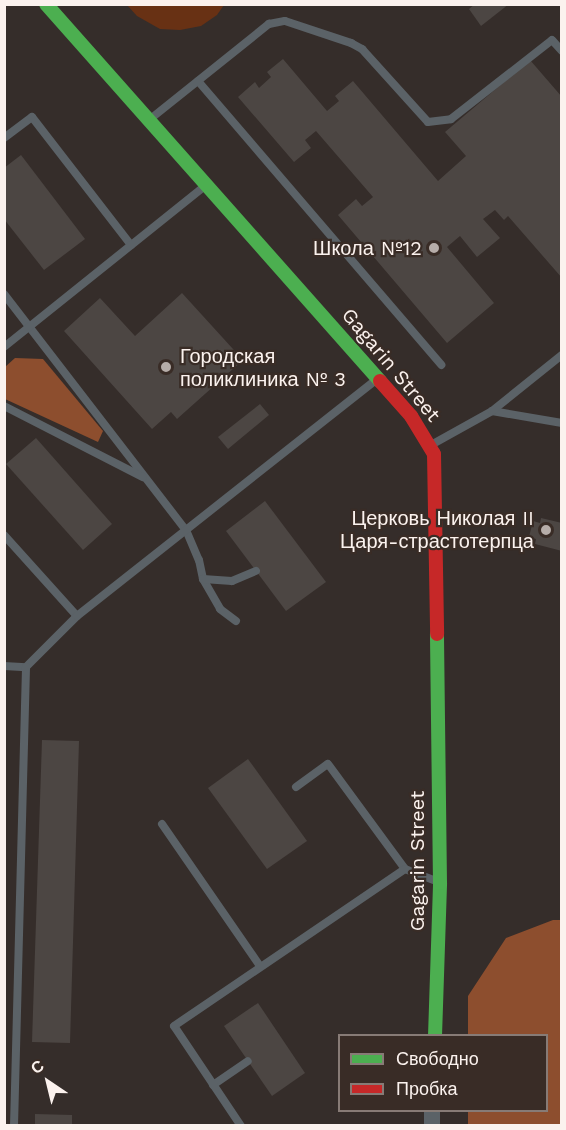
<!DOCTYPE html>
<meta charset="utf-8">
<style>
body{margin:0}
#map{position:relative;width:566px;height:1130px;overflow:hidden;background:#352d2a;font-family:"Work Sans",sans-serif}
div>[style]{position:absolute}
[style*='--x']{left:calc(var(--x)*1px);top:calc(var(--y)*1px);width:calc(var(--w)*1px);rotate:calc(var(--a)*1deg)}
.green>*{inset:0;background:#683114}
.forest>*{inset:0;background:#8d4e2e}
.building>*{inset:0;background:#4c4643}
.lane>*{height:8px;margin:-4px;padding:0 4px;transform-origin:4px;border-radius:4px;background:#5b6267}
.street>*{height:16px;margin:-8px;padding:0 8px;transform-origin:8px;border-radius:8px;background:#5b6267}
.fast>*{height:14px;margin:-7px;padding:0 7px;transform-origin:7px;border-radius:7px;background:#4caf50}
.jam>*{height:14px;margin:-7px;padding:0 7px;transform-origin:7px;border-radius:7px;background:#c62828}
.dots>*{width:16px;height:16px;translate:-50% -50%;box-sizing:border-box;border:3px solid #392c26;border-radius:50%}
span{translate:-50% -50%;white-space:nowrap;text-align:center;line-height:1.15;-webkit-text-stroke:4.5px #392c26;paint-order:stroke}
.poi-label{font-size:20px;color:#fbf2ee}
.right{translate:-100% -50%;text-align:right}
.left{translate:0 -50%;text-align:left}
.street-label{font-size:20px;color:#fbf2ee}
.frame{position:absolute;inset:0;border:6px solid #fbf2ee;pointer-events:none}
.legend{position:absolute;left:338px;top:1034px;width:210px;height:78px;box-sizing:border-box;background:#392c26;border:2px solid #877b76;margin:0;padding:8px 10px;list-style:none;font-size:18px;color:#fbf2ee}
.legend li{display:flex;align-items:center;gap:12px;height:30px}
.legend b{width:30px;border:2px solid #877b76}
.north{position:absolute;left:18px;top:1052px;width:60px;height:60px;-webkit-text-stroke:4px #392c26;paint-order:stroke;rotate:325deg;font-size:16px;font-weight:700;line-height:24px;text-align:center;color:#fbf2ee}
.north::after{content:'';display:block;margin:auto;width:21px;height:27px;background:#fbf2ee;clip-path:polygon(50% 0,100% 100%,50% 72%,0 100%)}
</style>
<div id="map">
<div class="green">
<div style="clip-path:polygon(127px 5px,224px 5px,217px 15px,201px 26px,180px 30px,160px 29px,137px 16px)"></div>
</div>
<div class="forest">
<div style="clip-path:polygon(15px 358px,43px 359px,103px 431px,98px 442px,5px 399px,5px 367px)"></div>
<div style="clip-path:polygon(553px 920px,562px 920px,561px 1125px,468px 1125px,468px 1111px,546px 1110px,546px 1036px,468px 1035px,468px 996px,506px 938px)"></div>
</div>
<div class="building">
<div style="clip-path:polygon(475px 4px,509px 4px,481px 26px,469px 9px)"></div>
<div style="clip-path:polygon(283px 59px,327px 111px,339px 101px,335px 96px,353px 81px,438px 181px,466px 156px,445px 132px,530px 60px,562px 97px,562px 278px,508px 216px,504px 220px,495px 210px,483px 219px,500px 238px,477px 257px,460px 236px,447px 247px,494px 303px,447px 343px,338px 215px,356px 199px,362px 206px,373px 197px,316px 131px,305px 140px,311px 148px,294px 162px,238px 97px,255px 82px,259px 88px,271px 77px,267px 72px)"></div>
<div style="clip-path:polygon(21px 155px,85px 239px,44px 270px,4px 219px,4px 168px)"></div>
<div style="clip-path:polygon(182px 293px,243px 360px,177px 419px,171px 412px,152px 429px,64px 331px,100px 298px,135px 336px)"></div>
<div style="clip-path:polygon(260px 404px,269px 415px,228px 449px,218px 437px)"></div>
<div style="clip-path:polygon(36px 438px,112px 524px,83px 550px,6px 464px)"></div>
<div style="clip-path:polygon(265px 501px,326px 582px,286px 611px,226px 531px)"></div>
<div style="clip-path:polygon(541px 518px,562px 523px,562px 551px,535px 544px,536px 539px,529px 537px,533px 521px,540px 523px)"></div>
<div style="clip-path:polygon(42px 740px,79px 741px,70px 1043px,32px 1042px)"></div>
<div style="clip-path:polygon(248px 759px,307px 841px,267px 869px,208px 788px)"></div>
<div style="clip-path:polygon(258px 1003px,305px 1073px,272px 1096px,224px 1026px)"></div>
<div style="clip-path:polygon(35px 1114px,72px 1115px,72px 1126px,35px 1126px)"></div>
</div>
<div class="lane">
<div style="--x:198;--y:81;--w:374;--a:49.4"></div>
<div style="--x:149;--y:120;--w:154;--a:-38.7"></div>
<div style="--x:269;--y:24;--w:16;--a:-11"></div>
<div style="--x:285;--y:21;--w:70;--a:18.4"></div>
<div style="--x:351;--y:43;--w:13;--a:29"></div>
<div style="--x:362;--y:49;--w:98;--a:47.9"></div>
<div style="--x:428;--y:122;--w:23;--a:-7"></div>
<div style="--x:451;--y:119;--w:128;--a:-38"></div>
<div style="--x:552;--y:40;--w:15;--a:48"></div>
<div style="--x:4;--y:138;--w:35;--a:-37"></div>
<div style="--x:32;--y:117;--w:162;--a:52.3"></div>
<div style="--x:4;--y:294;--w:298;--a:52.4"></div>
<div style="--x:186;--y:530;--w:33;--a:67"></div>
<div style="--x:199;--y:560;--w:19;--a:78"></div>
<div style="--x:203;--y:579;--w:34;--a:60"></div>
<div style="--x:220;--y:609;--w:20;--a:37"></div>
<div style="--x:4;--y:347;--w:258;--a:-38.7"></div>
<div style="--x:4;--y:406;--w:156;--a:27.1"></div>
<div style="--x:492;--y:411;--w:71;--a:9.7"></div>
<div style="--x:431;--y:445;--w:70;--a:-29.1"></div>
<div style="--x:492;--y:411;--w:90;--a:-38.7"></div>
<div style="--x:4;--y:535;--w:109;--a:48"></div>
<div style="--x:203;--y:579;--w:29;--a:4"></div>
<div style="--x:232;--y:581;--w:26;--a:-23"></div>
<div style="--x:4;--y:666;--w:22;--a:3"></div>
<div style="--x:26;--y:667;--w:72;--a:-45"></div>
<div style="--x:77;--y:616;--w:382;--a:-38.3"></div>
<div style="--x:296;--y:787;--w:39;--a:-36"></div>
<div style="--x:328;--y:764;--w:130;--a:53.7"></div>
<div style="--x:405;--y:869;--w:34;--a:21"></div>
<div style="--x:162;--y:824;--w:173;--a:55.4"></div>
<div style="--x:213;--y:1085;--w:42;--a:-34.4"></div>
<div style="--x:14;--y:1126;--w:459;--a:-88.5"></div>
<div style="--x:241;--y:1126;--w:120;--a:-123.8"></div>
<div style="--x:174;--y:1026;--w:279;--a:-34.2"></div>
</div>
<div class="street">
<div style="--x:432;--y:1126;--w:16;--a:-90"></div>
</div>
<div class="fast">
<div style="--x:46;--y:4;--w:504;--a:48.46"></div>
<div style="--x:435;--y:1036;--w:153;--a:-88.1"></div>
<div style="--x:440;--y:883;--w:249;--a:-90.7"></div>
</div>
<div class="jam">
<div style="--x:380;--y:381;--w:47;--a:48.5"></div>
<div style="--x:411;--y:416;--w:44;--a:58.8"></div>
<div style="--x:434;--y:454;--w:180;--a:89"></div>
</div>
<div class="dots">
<div style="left:434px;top:248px;background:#b6ada9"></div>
<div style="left:166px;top:367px;background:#b6ada9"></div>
<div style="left:546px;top:530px;background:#b6ada9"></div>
</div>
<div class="poi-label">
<span class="right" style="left:422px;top:248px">Школа №12</span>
<span class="left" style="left:180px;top:368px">Городская<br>поликлиника № 3</span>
<span class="right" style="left:534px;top:530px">Церковь Николая II<br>Царя-страстотерпца</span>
</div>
<div class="street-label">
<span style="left:391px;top:365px;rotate:50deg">Gagarin Street</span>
<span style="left:417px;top:861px;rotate:-90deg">Gagarin Street</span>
</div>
<div class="frame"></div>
<ul class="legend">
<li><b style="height:8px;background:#4caf50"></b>Свободно</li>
<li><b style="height:8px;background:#c62828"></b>Пробка</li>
</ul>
<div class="north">С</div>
</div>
